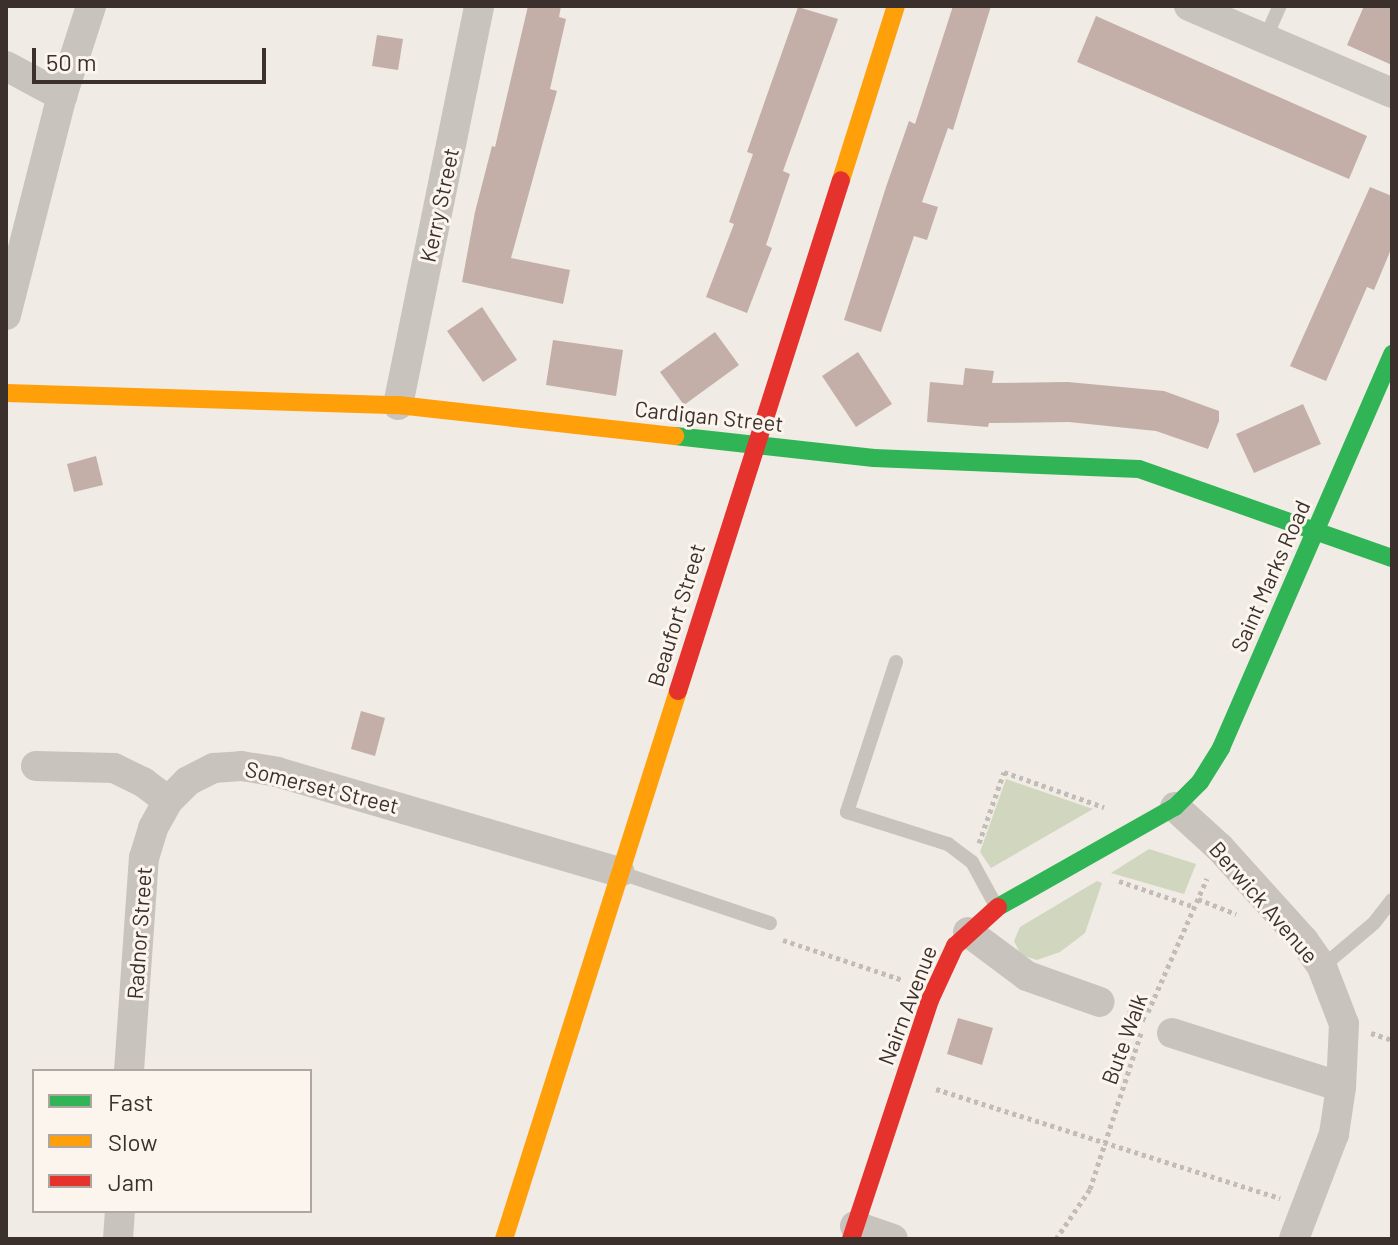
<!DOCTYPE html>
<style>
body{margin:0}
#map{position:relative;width:1398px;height:1245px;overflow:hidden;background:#f0ebe5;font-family:Barlow,sans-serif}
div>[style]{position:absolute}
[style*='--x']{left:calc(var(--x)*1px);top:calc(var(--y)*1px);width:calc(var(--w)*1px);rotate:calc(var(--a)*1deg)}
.green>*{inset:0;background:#d1d6bf}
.building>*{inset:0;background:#c3afa7}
.path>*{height:5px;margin-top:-2.5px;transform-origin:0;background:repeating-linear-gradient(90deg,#c2bbb6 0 4px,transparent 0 8px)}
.lane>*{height:14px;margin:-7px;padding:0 7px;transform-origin:7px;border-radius:7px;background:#c9c3be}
.street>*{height:30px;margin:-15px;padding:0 15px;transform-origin:15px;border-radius:15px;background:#c9c3be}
.fast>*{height:18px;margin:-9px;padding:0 9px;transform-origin:9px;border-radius:9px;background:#30b455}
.slow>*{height:18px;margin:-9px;padding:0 9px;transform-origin:9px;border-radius:9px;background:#ff9f0a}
.jam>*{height:18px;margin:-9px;padding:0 9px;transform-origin:9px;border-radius:9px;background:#e5322d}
span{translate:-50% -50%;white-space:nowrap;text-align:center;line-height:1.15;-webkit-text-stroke:6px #fbf5ee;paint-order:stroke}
.street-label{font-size:22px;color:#3b302b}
.frame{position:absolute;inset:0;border:8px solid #3b302b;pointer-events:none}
.legend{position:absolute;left:32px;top:1069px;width:280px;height:144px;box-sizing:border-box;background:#fbf5ee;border:2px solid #aea6a0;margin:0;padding:10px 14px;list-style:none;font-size:24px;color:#3b302b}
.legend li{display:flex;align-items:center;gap:16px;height:40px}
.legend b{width:40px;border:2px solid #aea6a0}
.scale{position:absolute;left:32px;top:48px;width:234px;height:36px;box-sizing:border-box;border:4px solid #3b302b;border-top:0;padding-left:10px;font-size:24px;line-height:28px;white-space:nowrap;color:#3b302b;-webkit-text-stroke:6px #fbf5ee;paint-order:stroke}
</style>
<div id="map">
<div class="green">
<div style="clip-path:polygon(1006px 779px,1093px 809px,991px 868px,980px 852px)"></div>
<div style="clip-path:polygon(1149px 849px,1196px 864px,1184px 894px,1111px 873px)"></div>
<div style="clip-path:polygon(1097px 881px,1102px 883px,1085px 933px,1060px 952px,1037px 960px,1021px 955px,1014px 941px,1020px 927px)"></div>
</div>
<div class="building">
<div style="clip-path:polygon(528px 6px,561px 6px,559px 17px,566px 19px,550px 89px,557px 91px,511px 258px,570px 270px,563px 304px,462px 282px,475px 212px,492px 146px,495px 147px)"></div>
<div style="clip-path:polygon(953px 6px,991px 6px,953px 130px,948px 128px,922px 202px,938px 207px,927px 240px,914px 236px,881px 332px,844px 320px,886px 187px,909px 121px,915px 124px)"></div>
<div style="clip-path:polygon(1364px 6px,1392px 6px,1392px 65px,1347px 45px)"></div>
<div style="clip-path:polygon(798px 7px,838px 19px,783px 171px,790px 174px,766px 245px,772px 248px,747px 313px,706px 297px,734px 224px,729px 222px,753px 154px,747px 152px)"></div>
<div style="clip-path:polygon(1096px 16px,1367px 136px,1349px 179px,1077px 62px)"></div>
<div style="clip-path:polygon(377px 35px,403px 39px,398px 70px,372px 66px)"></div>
<div style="clip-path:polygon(1370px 187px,1392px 196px,1392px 247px,1374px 290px,1367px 287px,1326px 381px,1290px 366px)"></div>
<div style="clip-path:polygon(482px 307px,517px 360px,483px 382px,447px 331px)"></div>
<div style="clip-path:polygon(715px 332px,739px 365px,684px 405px,660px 372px)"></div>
<div style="clip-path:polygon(553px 340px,623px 350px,616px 396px,546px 385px)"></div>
<div style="clip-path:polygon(858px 352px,892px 404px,856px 427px,822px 376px)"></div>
<div style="clip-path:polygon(965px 368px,994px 371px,992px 383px,1068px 382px,1164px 391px,1219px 411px,1219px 421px,1208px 449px,1156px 431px,1069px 422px,989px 423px,988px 427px,927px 422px,930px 382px,963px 385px)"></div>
<div style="clip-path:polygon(1303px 404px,1321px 444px,1254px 473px,1236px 434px)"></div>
<div style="clip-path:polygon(96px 456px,103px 485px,74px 492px,67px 464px)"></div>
<div style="clip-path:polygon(361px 711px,385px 718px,375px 756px,351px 749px)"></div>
<div style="clip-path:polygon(958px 1018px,993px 1028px,982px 1065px,947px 1054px)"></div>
</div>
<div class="path">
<div style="--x:979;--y:843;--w:75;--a:-70.6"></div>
<div style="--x:1004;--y:772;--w:106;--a:19.3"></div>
<div style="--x:1119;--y:881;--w:80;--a:18.9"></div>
<div style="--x:1198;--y:899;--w:41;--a:21.5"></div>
<div style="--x:783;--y:940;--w:126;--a:18.4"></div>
<div style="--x:1127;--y:1012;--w:22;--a:22"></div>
<div style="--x:1148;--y:1012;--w:146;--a:-66.2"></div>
<div style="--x:1371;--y:1033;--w:22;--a:18"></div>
<div style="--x:936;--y:1089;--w:361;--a:17.6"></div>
<div style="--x:1056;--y:1239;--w:60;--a:-55.8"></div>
<div style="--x:1090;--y:1189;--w:164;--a:-71.9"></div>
</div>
<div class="lane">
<div style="--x:1265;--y:39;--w:36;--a:-66"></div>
<div style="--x:896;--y:662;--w:158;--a:108.1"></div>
<div style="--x:847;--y:812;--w:106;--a:17.6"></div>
<div style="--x:948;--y:844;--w:30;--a:37"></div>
<div style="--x:972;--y:862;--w:48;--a:61.3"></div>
<div style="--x:624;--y:874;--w:154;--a:18.6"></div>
<div style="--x:1322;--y:967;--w:68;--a:-40.2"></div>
<div style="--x:1374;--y:923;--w:29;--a:-52"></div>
</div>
<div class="street">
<div style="--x:1189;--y:6;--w:221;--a:23.2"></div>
<div style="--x:6;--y:66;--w:64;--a:28.2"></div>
<div style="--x:6;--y:315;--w:226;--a:-75.7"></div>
<div style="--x:62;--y:96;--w:95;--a:-72.1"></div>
<div style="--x:398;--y:405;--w:407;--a:-78.5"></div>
<div style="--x:36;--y:766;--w:78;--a:1.5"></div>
<div style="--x:114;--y:768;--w:32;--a:26"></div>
<div style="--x:143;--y:782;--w:31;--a:37"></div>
<div style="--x:168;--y:801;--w:28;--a:-45"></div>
<div style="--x:188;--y:781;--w:29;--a:-27"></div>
<div style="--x:214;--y:768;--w:27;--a:-4"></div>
<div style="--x:241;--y:766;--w:36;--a:9"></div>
<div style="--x:277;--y:772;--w:357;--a:16.3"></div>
<div style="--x:1175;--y:807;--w:61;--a:42.3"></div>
<div style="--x:1220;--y:848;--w:125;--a:47.9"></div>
<div style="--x:1304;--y:941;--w:32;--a:55"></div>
<div style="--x:1322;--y:967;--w:61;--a:68.9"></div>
<div style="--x:1344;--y:1024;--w:63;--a:92.7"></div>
<div style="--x:1341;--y:1087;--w:48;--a:98.5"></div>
<div style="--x:1334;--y:1134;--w:112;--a:110.9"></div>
<div style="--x:968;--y:932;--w:74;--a:36.7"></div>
<div style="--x:1027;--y:976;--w:77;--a:19.6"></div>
<div style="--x:1172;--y:1033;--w:177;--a:17.7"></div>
<div style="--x:129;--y:1071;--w:214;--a:-86"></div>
<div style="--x:144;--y:858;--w:31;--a:-73"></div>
<div style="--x:153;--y:828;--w:31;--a:-61"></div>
<div style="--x:855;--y:1226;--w:40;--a:18.9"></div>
<div style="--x:118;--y:1239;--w:28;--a:-86"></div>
</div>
<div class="fast">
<div style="--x:675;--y:436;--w:200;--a:6.3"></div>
<div style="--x:874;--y:458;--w:265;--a:2.4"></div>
<div style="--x:1139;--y:469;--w:268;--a:19.4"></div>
<div style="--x:998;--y:907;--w:203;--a:-29.5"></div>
<div style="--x:1175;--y:807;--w:35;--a:-45"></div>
<div style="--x:1200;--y:782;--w:40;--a:-58"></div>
<div style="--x:1221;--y:748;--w:430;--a:-66.5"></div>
</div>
<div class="slow">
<div style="--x:841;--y:180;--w:182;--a:-72.5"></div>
<div style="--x:6;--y:393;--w:392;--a:1.8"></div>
<div style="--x:398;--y:405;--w:279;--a:6.4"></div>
<div style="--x:504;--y:1239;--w:575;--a:-72.38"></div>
</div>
<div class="jam">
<div style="--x:678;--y:691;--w:536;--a:-72.31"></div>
<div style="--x:851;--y:1239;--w:252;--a:-71.7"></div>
<div style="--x:930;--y:1000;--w:60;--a:-65.2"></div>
<div style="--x:955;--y:946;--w:58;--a:-42.2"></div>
</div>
<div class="street-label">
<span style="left:439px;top:205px;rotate:-78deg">Kerry Street</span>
<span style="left:709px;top:416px;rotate:6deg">Cardigan Street</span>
<span style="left:1270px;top:576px;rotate:-66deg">Saint Marks Road</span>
<span style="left:676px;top:615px;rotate:-73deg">Beaufort Street</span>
<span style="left:322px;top:787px;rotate:14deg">Somerset Street</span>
<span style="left:1264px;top:902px;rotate:49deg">Berwick Avenue</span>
<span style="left:139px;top:933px;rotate:-86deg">Radnor Street</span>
<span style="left:907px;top:1005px;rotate:-69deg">Nairn Avenue</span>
<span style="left:1124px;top:1039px;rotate:-70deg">Bute Walk</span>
</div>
<div class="frame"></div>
<ul class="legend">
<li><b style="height:10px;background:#30b455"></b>Fast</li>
<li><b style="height:10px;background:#ff9f0a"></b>Slow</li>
<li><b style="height:10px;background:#e5322d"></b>Jam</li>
</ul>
<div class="scale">50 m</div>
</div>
